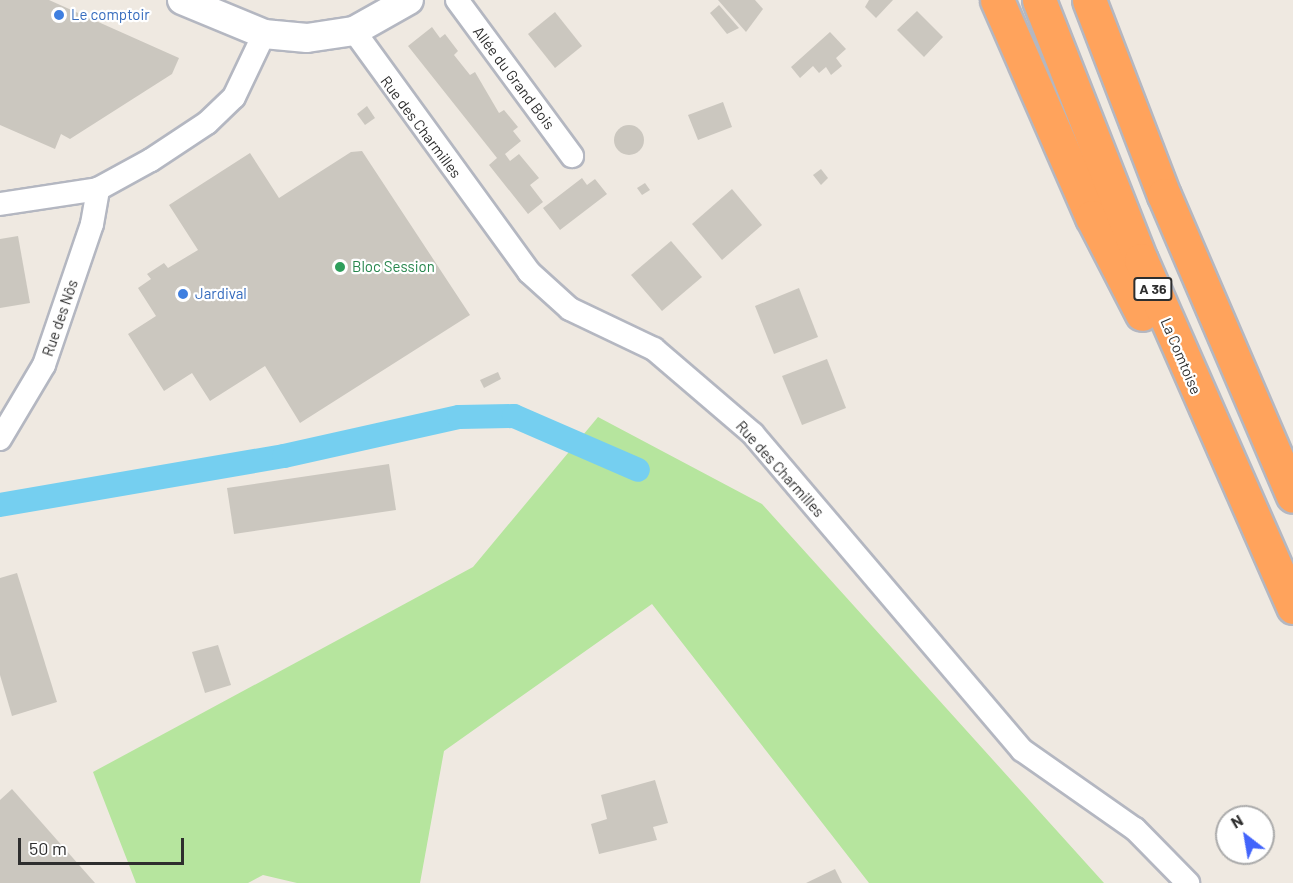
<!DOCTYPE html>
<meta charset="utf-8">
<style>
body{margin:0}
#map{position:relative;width:1293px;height:883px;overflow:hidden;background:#efe9e1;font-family:Barlow,sans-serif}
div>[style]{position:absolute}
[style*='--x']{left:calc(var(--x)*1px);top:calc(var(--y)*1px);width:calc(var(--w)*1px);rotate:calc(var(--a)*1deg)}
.green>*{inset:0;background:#b6e59e}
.canal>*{height:24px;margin:-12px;padding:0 12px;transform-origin:12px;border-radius:12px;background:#75cff0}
.building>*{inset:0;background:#cbc7bf}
.round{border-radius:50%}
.roads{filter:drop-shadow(2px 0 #b4b7c1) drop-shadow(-2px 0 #b4b7c1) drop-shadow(0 2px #b4b7c1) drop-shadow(0 -2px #b4b7c1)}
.minor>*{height:22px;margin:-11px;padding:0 11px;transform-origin:11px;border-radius:11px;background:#fff}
.tertiary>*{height:28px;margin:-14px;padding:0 14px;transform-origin:14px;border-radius:14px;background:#fff}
.motorway>*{height:33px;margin:-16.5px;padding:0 16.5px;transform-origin:16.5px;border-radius:16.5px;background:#ffa35c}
.dots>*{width:16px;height:16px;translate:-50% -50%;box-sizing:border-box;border:3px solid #fff;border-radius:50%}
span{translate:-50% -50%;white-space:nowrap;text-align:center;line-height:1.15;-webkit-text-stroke:4.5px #fff;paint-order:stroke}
.shield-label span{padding:2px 4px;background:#fff;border:2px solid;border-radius:4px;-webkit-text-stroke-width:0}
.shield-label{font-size:14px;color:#2e2e2e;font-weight:700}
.shop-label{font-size:15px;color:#366cbe}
.left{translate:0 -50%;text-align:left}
.street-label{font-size:15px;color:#2e2e2e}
.leisure-label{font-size:15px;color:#27864d}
.north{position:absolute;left:1215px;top:805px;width:60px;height:60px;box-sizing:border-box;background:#fff;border:2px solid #ababab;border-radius:50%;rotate:329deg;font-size:16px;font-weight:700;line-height:24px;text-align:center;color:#2e2e2e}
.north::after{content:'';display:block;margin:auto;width:21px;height:27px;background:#4264fb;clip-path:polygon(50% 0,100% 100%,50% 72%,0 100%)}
.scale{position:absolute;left:18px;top:838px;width:166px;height:27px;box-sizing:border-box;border:3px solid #2e2e2e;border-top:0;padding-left:8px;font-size:18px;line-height:21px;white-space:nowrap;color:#2e2e2e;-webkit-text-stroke:4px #fff;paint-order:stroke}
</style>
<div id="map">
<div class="green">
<div style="clip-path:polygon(598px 417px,762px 504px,1104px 883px,869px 883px,652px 604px,444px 751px,420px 883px,297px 883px,263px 875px,248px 883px,136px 883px,93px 772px,473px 567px)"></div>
</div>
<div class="canal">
<div style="--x:0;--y:505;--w:288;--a:-9.8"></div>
<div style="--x:284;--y:456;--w:179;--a:-12.6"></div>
<div style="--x:459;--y:417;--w:55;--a:-1"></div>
<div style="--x:514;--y:416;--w:135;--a:23.5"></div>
</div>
<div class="building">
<div style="clip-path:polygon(0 0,49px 0,179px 58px,172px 74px,70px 139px,61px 134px,55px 149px,0 125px)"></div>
<div style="clip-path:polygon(718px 0,755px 0,763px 9px,746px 32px)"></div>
<div style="clip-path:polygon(869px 0,893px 0,876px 18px,865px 7px)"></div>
<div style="clip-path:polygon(719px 5px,739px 28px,727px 34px,710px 13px)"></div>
<div style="clip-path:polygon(917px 11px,943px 37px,924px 57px,897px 30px)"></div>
<div style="clip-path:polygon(555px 12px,582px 46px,555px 68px,528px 34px)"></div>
<div style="clip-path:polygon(432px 27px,440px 38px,445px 34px,458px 51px,454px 55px,470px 75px,475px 72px,499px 113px,504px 110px,518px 127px,513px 131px,521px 141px,505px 154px,510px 161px,519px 154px,539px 178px,530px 185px,543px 202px,528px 214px,489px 165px,497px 158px,408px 46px)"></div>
<div style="clip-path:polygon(830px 32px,846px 49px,836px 58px,842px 66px,831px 75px,826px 67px,819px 73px,813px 66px,800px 78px,791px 67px)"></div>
<div style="clip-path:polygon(723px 102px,732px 127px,698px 140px,688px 115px)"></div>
<div style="clip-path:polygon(367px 106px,375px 118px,365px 125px,357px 114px)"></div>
<div class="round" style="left:614px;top:125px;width:30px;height:30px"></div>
<div style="clip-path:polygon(362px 151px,470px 315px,300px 423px,265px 366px,210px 401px,192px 373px,164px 391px,128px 334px,156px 316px,138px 288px,151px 279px,147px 274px,164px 263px,168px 268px,198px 250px,169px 205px,250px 153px,279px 198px,351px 152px)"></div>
<div style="clip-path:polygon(821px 169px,828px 178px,821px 185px,813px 175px)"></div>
<div style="clip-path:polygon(582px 178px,587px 185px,595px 179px,607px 194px,560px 230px,543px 208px)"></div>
<div style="clip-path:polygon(645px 183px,650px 190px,642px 195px,637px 188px)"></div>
<div style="clip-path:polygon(732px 189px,762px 225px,722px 260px,692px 224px)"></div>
<div style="clip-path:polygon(18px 236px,30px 303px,0 308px,0 239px)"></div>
<div style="clip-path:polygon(671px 241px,702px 277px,662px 311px,631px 275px)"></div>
<div style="clip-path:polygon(799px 288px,818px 337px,774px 354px,755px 306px)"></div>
<div style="clip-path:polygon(827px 359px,846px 408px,802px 425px,782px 376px)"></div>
<div style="clip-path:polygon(498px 372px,501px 379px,484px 388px,480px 380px)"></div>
<div style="clip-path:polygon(389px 464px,396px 510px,234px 534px,227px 488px)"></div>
<div style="clip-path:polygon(17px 573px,57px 702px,12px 716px,0 675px,0 578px)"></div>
<div style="clip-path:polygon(218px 645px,231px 685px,205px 693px,192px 652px)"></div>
<div style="clip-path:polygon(655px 780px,668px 823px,653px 827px,657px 840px,599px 854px,591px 824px,607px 819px,601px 795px)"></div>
<div style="clip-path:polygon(12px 789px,95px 883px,0 883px,0 800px)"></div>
<div style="clip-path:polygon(835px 869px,842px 883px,806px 883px)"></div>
</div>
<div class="roads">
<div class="minor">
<div style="--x:457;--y:0;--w:194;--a:53.6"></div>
<div style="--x:354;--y:31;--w:298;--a:54"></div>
<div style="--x:529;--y:272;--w:55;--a:42.1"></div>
<div style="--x:570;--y:309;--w:93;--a:25.5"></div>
<div style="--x:654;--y:349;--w:130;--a:40.6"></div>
<div style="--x:753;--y:434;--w:415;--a:49.6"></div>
<div style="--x:1022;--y:750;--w:138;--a:35"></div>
<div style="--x:1135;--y:829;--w:76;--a:45.5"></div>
<div style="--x:0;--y:204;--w:99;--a:-8.7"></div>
<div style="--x:98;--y:189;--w:60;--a:-28.7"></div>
<div style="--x:151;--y:160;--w:67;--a:-33.5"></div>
<div style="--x:207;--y:123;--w:37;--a:-44"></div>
<div style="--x:234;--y:97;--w:70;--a:-64.5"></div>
<div style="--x:0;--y:439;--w:86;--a:-59.3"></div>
<div style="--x:44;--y:365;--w:149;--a:-71.2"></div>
<div style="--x:92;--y:224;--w:36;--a:-80"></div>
</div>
<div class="tertiary">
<div style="--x:182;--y:0;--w:89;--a:22.5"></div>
<div style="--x:264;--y:34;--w:43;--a:5.3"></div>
<div style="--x:307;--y:38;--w:48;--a:-8.5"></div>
<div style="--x:354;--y:31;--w:63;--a:-29.4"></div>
</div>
<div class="motorway">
<div style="--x:997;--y:0;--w:237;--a:66.4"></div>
<div style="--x:1092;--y:217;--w:109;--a:62.7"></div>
<div style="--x:1039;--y:0;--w:279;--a:68.6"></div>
<div style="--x:1141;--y:260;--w:379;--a:66.3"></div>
<div style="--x:1089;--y:0;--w:209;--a:69"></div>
<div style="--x:1164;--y:195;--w:327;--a:66.8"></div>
</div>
</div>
<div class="dots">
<div style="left:59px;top:15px;background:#3f7fe0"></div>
<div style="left:340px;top:267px;background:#2e9e5b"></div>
<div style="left:183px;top:294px;background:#3f7fe0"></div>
</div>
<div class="shield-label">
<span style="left:1153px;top:289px">A 36</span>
</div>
<div class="shop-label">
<span class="left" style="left:71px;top:15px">Le comptoir</span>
<span class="left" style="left:195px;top:294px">Jardival</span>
</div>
<div class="street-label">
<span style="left:514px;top:78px;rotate:53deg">Allée du Grand Bois</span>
<span style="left:421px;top:127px;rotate:53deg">Rue des Charmilles</span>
<span style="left:60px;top:318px;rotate:-71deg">Rue des Nôs</span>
<span style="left:1181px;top:356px;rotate:67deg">La Comtoise</span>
<span style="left:780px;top:469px;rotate:48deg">Rue des Charmilles</span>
</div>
<div class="leisure-label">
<span class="left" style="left:352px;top:267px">Bloc Session</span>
</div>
<div class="north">N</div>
<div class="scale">50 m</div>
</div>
